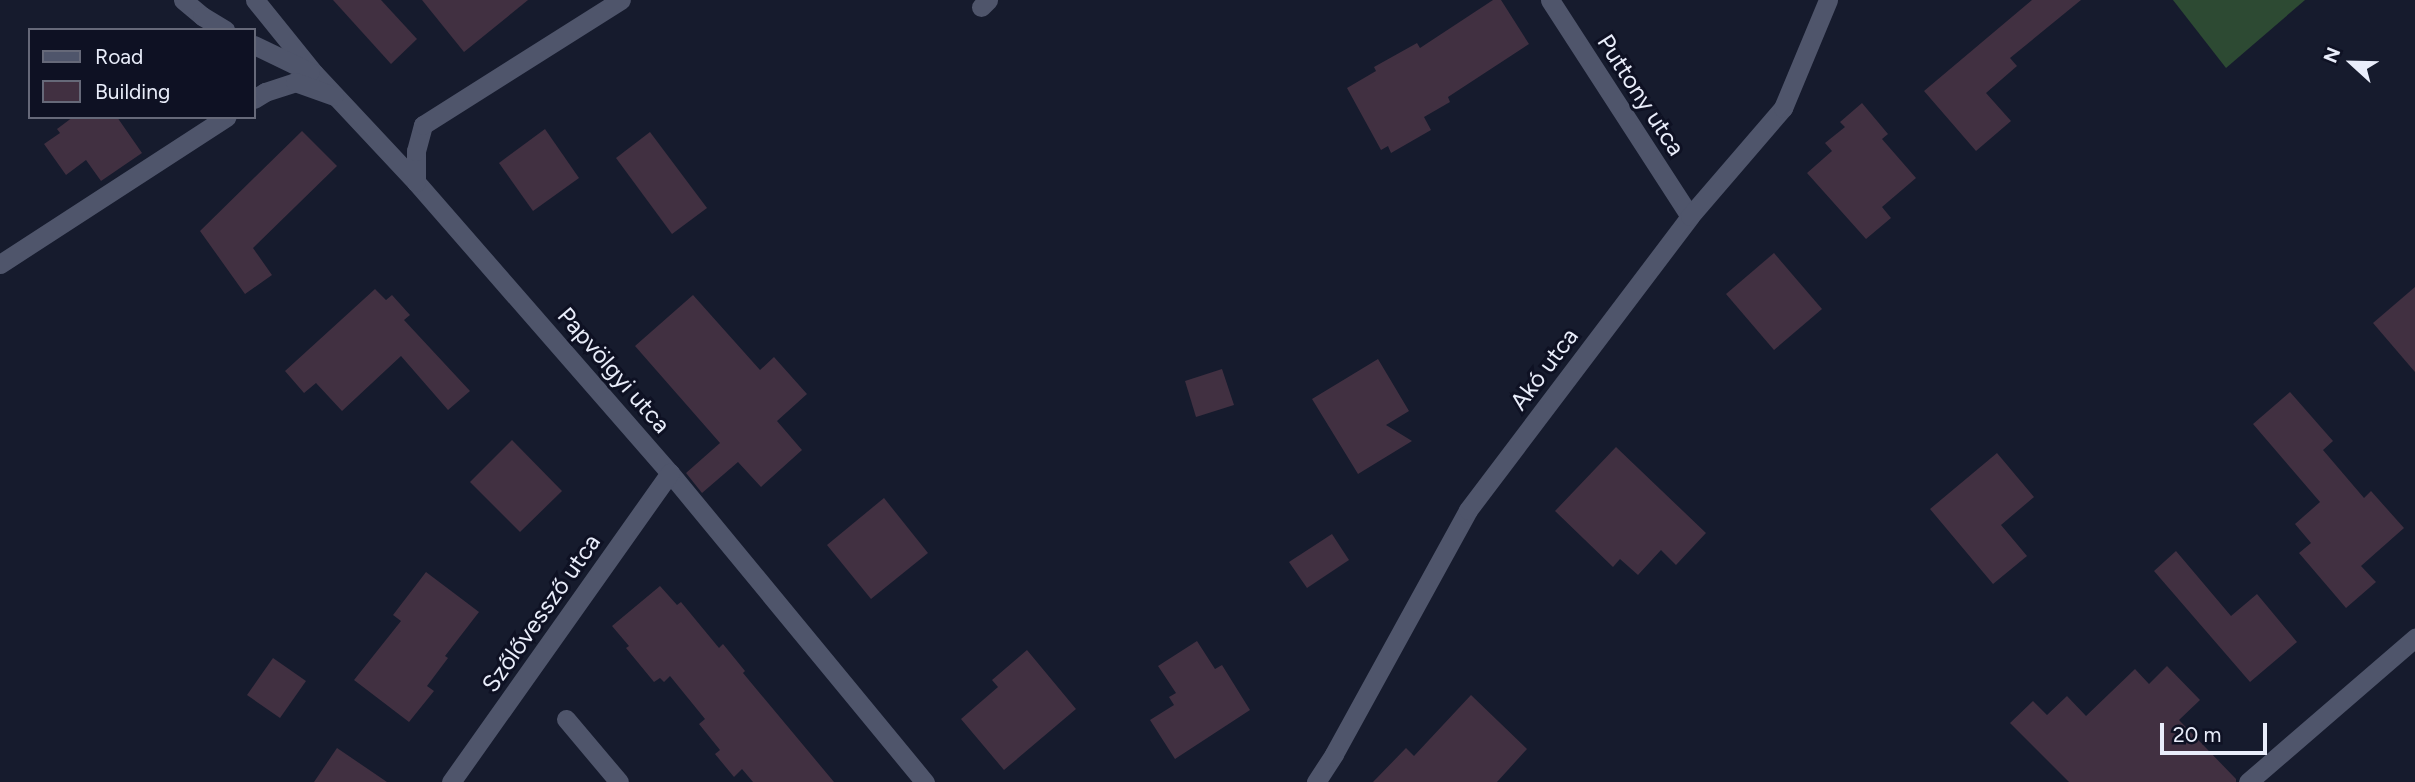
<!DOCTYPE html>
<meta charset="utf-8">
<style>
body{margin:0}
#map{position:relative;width:2415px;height:782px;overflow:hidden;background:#161b2d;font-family:Figtree,sans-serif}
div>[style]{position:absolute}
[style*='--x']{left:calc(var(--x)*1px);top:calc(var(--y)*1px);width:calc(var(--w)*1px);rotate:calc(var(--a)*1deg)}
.green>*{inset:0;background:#2d4a33}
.building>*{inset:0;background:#413041}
.minor>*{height:19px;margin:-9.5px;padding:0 9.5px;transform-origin:9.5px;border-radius:9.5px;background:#4f556b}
span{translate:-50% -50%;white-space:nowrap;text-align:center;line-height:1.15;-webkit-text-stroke:6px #0e1123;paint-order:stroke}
.street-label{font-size:24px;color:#e9edfa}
.legend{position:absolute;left:28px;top:28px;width:228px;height:91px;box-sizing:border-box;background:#0e1123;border:2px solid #666979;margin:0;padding:9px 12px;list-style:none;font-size:21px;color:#e9edfa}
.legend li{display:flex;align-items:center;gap:14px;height:35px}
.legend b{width:35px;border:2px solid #666979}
.north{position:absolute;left:2317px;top:28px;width:70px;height:70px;-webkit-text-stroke:5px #0e1123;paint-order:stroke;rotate:292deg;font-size:19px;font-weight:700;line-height:28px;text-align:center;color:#e9edfa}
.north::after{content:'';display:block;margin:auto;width:24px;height:32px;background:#e9edfa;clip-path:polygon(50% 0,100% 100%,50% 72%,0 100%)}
.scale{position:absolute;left:2160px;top:723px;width:107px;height:32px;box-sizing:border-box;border:4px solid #e9edfa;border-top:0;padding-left:9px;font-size:21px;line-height:24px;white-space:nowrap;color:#e9edfa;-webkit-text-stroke:5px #0e1123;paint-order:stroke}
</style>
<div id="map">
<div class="green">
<div style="clip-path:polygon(2173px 0,2305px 0,2226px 68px)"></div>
</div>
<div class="building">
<div style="clip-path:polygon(333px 0,381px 0,417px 39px,391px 64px)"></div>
<div style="clip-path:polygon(422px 0,528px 0,464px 52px)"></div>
<div style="clip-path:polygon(1493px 0,1501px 0,1529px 44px,1448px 97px,1450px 102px,1424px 117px,1431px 130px,1391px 153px,1388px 146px,1381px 150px,1347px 88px,1376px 71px,1374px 67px,1417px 43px,1420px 48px)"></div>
<div style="clip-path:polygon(2032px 0,2081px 0,2010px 58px,2017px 66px,1986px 93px,2011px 121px,1976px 151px,1924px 91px)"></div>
<div style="clip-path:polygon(1862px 103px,1888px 134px,1882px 139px,1916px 178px,1882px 207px,1891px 218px,1866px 239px,1807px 173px,1832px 151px,1825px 143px,1845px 127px,1840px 122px)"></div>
<div style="clip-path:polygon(73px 117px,117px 117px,142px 153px,101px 181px,86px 160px,66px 175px,44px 144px,60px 133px,57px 129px)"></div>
<div style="clip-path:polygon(545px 129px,579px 178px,533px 211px,499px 163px)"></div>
<div style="clip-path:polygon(302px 131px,337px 166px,253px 248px,272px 275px,245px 294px,200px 231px)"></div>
<div style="clip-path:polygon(650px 132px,707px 208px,672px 234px,616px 158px)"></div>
<div style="clip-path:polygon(1774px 253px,1822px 309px,1774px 350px,1726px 294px)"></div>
<div style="clip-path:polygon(2415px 287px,2415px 372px,2373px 323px)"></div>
<div style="clip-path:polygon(375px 289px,386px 300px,392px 295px,410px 315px,404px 320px,470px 391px,448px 410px,401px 356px,342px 411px,316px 383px,304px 393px,285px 371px)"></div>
<div style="clip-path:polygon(693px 295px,760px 370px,774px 357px,807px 394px,777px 421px,802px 450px,761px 487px,738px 462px,702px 493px,686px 473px,720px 443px,635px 346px)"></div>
<div style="clip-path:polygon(1378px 359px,1409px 411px,1386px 425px,1412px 441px,1358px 474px,1312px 399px)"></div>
<div style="clip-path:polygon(1222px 369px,1234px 405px,1196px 417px,1185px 381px)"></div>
<div style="clip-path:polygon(2290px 392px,2333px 441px,2323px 450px,2364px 498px,2371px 491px,2404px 528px,2361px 566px,2376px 582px,2346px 608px,2299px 553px,2311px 543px,2295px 524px,2320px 502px,2253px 424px)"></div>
<div style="clip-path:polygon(512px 440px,562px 491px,520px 532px,470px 482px)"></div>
<div style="clip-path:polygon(1616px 447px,1706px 533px,1676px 565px,1661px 550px,1638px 575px,1620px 559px,1613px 567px,1555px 511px)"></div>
<div style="clip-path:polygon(1997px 453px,2034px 497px,2001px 525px,2027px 556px,1993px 584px,1930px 509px)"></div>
<div style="clip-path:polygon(884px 498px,928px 553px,871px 599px,827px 545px)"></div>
<div style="clip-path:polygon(1332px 534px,1349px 560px,1307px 588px,1289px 562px)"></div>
<div style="clip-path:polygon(2176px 551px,2231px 616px,2257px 594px,2297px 642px,2250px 682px,2154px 571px)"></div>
<div style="clip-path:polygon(426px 572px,479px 612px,445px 656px,448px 658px,427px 686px,434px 691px,409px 722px,354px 680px,401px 621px,393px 615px)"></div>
<div style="clip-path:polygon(660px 586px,677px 605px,681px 602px,719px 648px,723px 644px,745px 671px,743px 673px,834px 782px,753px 782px,742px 769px,734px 777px,715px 754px,720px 750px,699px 724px,705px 719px,670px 676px,664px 682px,660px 678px,654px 682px,626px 648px,629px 646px,612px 626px)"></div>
<div style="clip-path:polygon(1197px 641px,1215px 669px,1222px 665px,1250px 710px,1175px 759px,1150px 720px,1174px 705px,1169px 697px,1176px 693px,1158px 666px)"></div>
<div style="clip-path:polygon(1027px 650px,1076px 709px,1004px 770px,961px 719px,998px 687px,992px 680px)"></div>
<div style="clip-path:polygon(273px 658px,306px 681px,280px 718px,247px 695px)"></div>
<div style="clip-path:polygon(2167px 666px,2200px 700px,2179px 720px,2236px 779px,2236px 782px,2069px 782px,2010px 723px,2033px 701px,2047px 715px,2067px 696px,2086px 716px,2135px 669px,2149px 684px)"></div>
<div style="clip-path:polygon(1471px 695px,1527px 749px,1497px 782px,1373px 782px,1406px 748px,1414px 756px)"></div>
<div style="clip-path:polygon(337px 748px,387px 782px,314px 782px)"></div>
</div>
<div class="minor">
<div style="--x:183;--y:0;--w:25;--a:40"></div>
<div style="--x:202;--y:16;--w:27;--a:31"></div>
<div style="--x:255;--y:0;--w:94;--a:51.1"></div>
<div style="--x:314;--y:73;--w:149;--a:46.9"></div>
<div style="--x:416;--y:182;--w:386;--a:48.9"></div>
<div style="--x:670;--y:473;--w:401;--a:50.5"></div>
<div style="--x:1550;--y:0;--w:257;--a:57.1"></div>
<div style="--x:981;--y:7;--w:10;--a:-45"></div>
<div style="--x:254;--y:45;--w:62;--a:25.7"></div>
<div style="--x:254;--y:99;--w:13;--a:-32"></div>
<div style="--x:265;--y:92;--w:32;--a:-18"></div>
<div style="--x:295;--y:82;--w:41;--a:19.7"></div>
<div style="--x:416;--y:182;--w:31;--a:-90"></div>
<div style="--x:416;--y:151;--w:27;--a:-75"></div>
<div style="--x:423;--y:125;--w:234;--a:-32.3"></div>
<div style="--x:0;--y:264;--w:270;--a:-33"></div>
<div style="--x:566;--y:719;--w:82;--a:49.9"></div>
<div style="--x:451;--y:782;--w:379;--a:-54.7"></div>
<div style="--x:1316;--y:782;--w:33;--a:-57"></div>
<div style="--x:1334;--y:754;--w:278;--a:-61.2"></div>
<div style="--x:1468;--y:510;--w:368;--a:-52.9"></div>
<div style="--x:1690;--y:216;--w:143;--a:-49.3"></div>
<div style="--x:1783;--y:108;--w:117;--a:-67.4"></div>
<div style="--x:2248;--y:782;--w:221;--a:-40.8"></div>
</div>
<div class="street-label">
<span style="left:1641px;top:95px;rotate:57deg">Puttony utca</span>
<span style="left:1544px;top:369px;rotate:-53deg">Akó utca</span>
<span style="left:614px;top:370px;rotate:49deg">Papvölgyi utca</span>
<span style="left:541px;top:613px;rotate:-55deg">Szőlővessző utca</span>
</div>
<ul class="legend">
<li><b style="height:9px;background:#4f556b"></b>Road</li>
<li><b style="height:19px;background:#413041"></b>Building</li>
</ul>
<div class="north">N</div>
<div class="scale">20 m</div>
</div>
